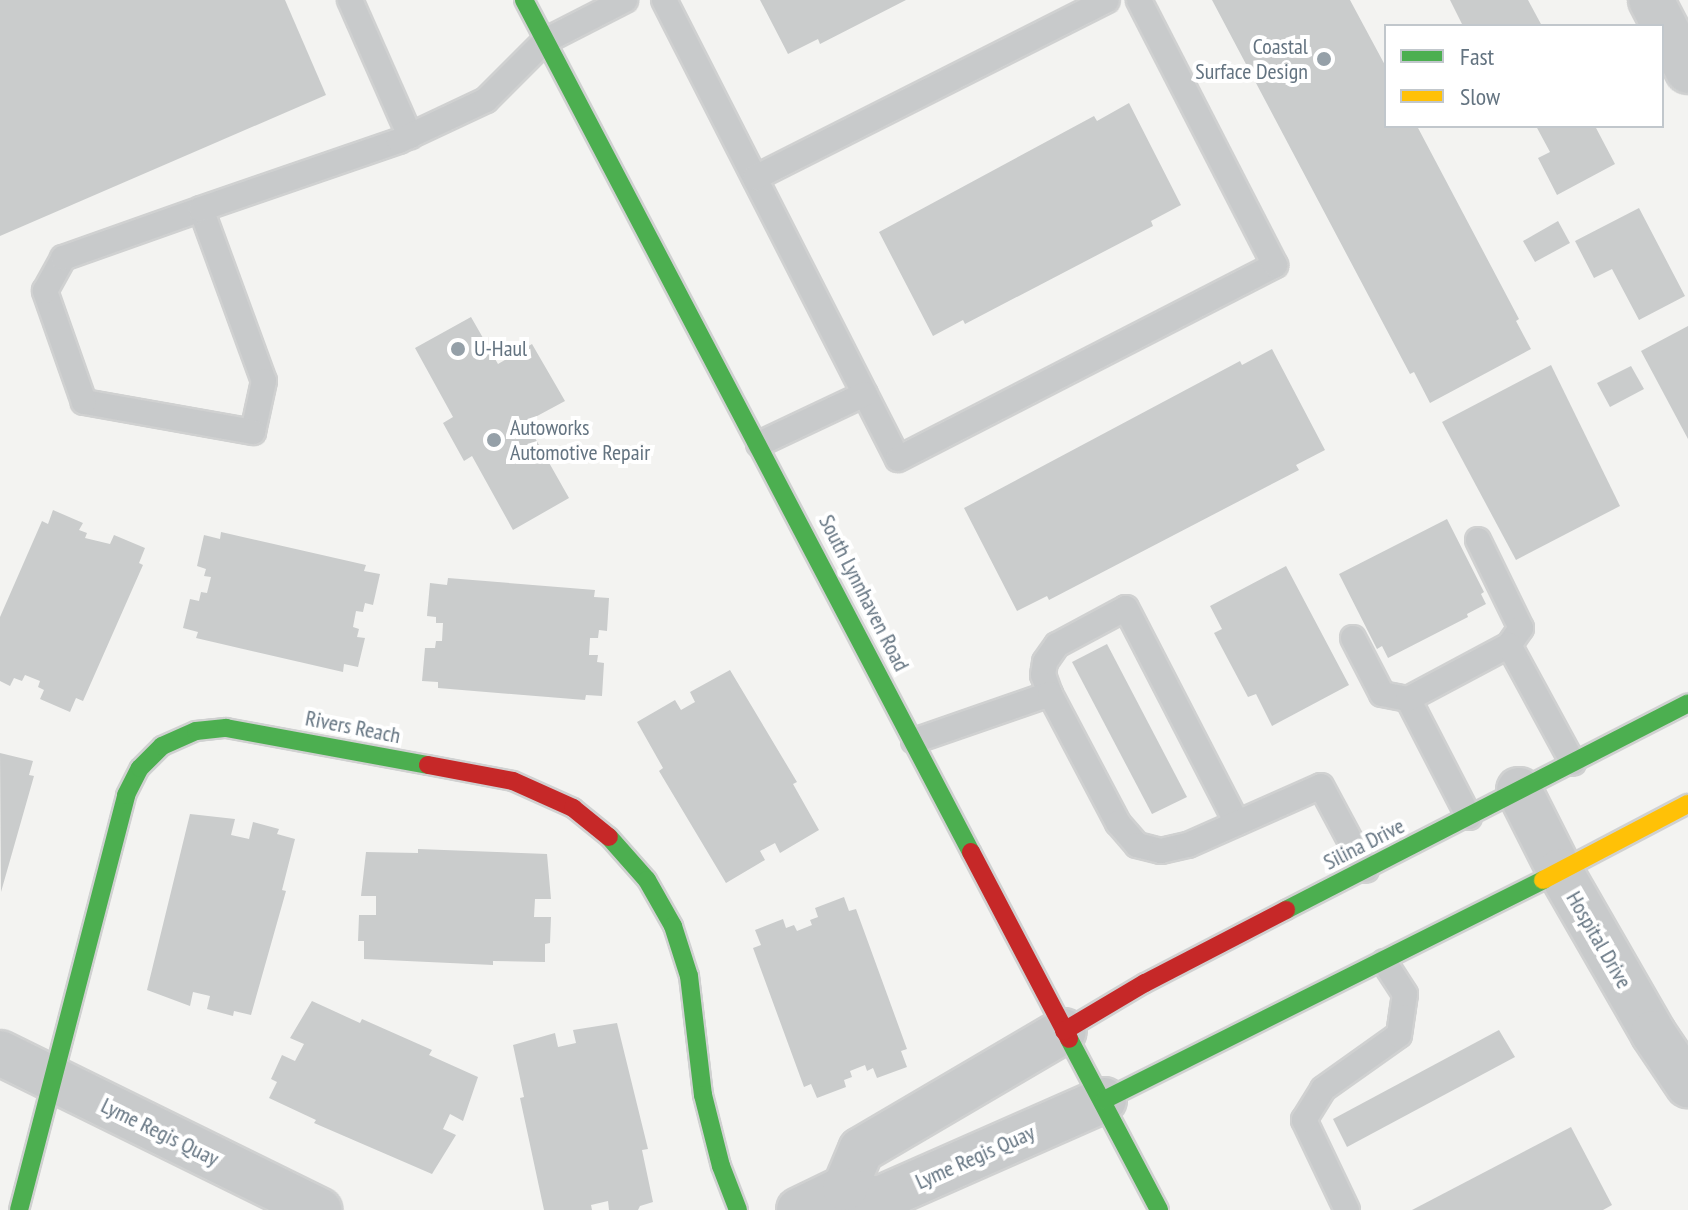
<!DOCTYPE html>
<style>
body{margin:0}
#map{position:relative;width:1688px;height:1210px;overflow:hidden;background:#f3f3f1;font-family:"PT Sans Narrow",sans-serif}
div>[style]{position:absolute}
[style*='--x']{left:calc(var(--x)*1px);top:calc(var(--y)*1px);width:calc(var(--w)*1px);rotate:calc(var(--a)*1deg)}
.building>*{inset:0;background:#cacccc}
.roads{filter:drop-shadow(2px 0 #d0d1d1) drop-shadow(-2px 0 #d0d1d1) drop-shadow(0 2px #d0d1d1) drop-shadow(0 -2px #d0d1d1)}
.lane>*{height:24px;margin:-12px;padding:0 12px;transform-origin:12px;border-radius:12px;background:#c8cacb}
.street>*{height:44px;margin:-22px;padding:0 22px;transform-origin:22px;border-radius:22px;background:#c8cacb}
.fast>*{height:18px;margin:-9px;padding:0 9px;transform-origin:9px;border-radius:9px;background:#4caf50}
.slow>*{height:18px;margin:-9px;padding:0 9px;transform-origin:9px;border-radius:9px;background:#ffc107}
.jam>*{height:18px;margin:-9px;padding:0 9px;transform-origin:9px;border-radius:9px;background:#c62828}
.dots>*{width:22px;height:22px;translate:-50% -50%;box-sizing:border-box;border:4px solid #fff;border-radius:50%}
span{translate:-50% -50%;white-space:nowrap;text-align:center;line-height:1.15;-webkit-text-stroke:8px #fff;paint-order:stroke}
.poi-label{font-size:22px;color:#637380}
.right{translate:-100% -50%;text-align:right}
.left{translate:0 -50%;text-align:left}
.street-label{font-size:22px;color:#637380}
.legend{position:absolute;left:1384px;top:24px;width:280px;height:104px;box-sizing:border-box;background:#fff;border:2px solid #c1c7cc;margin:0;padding:10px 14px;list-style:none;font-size:24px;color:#637380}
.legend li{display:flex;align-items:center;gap:16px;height:40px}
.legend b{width:40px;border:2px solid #c1c7cc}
</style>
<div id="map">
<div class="building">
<div style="clip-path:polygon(0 0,285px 0,326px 95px,0 236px)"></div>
<div style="clip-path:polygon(760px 0,906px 0,820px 44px,818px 39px,788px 54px)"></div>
<div style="clip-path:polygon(1212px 0,1350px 0,1386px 67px,1386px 126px,1417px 126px,1519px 319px,1516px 321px,1531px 349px,1430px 403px,1414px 372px,1410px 374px)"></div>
<div style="clip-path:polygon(1450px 0,1528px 0,1542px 26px,1463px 26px)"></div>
<div style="clip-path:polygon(1129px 103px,1181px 205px,1151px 221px,1153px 226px,965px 324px,963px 320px,933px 336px,879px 232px,1094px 116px,1097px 121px)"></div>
<div style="clip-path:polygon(1536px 126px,1595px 126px,1615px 164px,1557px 195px,1538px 158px,1550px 152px)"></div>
<div style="clip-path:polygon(1639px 208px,1685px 296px,1639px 320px,1612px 269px,1594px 278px,1575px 241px)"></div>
<div style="clip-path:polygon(1558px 221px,1570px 243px,1535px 262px,1523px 241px)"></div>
<div style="clip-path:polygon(471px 317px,498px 364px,532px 344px,565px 401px,526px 422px,569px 498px,513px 530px,472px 456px,464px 461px,443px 423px,453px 417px,415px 348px)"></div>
<div style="clip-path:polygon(1688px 326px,1688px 439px,1641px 351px)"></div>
<div style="clip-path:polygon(1272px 349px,1325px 450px,1296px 465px,1299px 470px,1049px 600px,1047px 596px,1017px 611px,964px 508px,1240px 361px,1242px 365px)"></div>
<div style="clip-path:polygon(1551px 365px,1620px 506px,1516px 560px,1442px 422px)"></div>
<div style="clip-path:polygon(1631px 366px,1644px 389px,1610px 407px,1597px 383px)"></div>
<div style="clip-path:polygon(53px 510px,83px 523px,79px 530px,87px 533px,85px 538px,110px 544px,114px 535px,145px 548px,139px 563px,143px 565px,83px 701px,76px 698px,70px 712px,40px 699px,44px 690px,38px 687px,40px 681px,25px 675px,22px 681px,14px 678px,10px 686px,0 681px,0 617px,42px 521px,48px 524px)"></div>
<div style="clip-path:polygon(1447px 519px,1484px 592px,1481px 594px,1486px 604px,1467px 614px,1468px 617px,1388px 658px,1382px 646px,1377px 649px,1339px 574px)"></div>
<div style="clip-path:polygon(221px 532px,366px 565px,364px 571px,380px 574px,373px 605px,365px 603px,363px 612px,356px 611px,353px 627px,359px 629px,357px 637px,365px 638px,358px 667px,344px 664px,343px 672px,196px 638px,198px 632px,183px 628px,190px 599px,199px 601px,201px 592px,207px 593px,211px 577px,204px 576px,206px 569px,197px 566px,204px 535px,220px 539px)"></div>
<div style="clip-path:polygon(1286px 566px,1349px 685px,1272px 726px,1256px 694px,1248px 697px,1214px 633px,1222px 629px,1210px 606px)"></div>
<div style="clip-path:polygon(448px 578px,595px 590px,594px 597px,609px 598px,607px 631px,599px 630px,598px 638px,590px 638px,589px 655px,598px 655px,597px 662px,604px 663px,602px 696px,586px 695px,585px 700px,438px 688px,438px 682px,422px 681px,425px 648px,435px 648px,436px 641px,442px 641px,443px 623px,436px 623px,436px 617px,427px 616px,430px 583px,447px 585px)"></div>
<div style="clip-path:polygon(1107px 644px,1187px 797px,1152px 814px,1072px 662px)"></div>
<div style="clip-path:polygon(730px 670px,797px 782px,793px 784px,819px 830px,780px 853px,775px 843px,760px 851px,765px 860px,726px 883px,659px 771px,663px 768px,637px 722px,675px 700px,681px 710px,695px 702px,690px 692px)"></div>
<div style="clip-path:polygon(0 753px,33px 761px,29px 775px,34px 776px,1px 892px)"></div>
<div style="clip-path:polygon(190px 814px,235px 819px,231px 835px,249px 839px,253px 822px,279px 829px,277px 834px,295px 839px,282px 890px,286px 891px,251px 1015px,234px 1011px,233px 1016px,207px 1009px,210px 996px,193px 992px,190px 1006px,147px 990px)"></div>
<div style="clip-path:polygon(418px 849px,547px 854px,551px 899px,535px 899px,534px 917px,551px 917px,550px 943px,545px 944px,545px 962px,493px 961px,493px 965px,364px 959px,364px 941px,358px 941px,359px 915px,376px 915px,376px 896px,361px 896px,366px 852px,418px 853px)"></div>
<div style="clip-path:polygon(844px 897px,849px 911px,856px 909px,907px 1049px,901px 1051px,907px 1067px,877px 1078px,873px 1068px,867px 1071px,865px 1065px,850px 1071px,852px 1077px,844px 1080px,846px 1087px,817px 1098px,811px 1084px,804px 1087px,753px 948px,761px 945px,755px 930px,783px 919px,786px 928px,794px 925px,797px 931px,812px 925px,810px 920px,818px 917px,815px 908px)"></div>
<div style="clip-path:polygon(312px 1001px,360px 1023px,362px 1019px,432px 1050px,429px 1055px,478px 1077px,463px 1121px,450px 1114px,443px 1129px,456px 1135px,432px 1174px,314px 1123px,316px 1120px,269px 1098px,277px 1082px,271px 1079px,282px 1055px,295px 1061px,304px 1044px,290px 1038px)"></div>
<div style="clip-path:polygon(617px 1023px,648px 1149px,642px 1150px,653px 1202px,640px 1206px,638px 1210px,609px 1210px,608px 1201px,591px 1205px,592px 1210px,544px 1210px,520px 1098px,524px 1097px,513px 1045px,555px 1033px,558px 1047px,576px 1043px,573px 1030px)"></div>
<div style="clip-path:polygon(1499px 1030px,1515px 1057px,1347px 1147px,1333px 1119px)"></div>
<div style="clip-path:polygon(1571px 1127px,1612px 1205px,1603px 1210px,1412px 1210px)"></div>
</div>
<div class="roads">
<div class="lane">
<div style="--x:350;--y:0;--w:149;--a:66.2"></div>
<div style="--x:664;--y:0;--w:515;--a:62.99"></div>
<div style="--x:898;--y:459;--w:424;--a:-27.2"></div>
<div style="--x:1275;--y:265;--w:298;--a:-117.2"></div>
<div style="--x:755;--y:178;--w:394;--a:-26.8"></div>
<div style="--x:201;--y:209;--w:183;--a:69.9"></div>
<div style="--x:264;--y:381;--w:52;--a:102.2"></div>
<div style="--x:253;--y:432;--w:172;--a:-169.9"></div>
<div style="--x:84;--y:402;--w:118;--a:-109.4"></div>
<div style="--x:45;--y:291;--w:38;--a:-61"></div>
<div style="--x:63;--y:258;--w:146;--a:-19.5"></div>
<div style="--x:201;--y:209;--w:209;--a:-19"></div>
<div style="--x:399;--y:141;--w:96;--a:-25.2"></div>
<div style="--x:486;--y:100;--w:83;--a:-45"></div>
<div style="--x:545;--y:41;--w:90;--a:-27.1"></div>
<div style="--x:759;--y:444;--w:117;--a:-25.3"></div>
<div style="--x:1478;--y:540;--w:98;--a:64"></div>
<div style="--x:1521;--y:628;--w:21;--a:125"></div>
<div style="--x:1353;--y:638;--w:63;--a:62.6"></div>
<div style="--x:1382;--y:694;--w:26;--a:11"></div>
<div style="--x:1050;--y:694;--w:20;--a:-110"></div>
<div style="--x:1043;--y:675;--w:13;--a:-81"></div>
<div style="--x:1045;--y:662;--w:21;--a:-55"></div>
<div style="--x:1057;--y:645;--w:78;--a:-28.2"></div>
<div style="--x:1126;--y:608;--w:242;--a:62.7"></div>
<div style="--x:914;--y:741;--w:144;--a:-19.1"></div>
<div style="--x:1050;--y:694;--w:146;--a:62.2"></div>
<div style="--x:1118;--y:823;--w:29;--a:49"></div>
<div style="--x:1137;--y:845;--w:25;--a:14"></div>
<div style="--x:1161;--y:851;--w:28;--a:-13"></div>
<div style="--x:1188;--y:845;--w:145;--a:-23.9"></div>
<div style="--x:1321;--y:786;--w:95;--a:61.8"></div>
<div style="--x:1469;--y:817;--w:133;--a:-117.3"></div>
<div style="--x:1408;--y:699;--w:115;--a:-28.1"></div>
<div style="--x:1509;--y:645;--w:134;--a:61.5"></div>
<div style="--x:1347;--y:1210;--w:100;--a:-115.5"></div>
<div style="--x:1304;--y:1120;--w:36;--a:-58"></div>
<div style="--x:1323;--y:1089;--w:93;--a:-35.4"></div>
<div style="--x:1399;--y:1035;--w:41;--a:-81.7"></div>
<div style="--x:1405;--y:994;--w:38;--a:-123"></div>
</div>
<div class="street">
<div style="--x:1651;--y:0;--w:80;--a:62.5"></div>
<div style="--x:1519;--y:790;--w:91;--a:63.2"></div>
<div style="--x:1560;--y:871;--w:187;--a:60.1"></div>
<div style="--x:1653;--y:1033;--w:63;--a:56.1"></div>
<div style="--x:0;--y:1053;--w:356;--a:26.2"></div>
<div style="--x:845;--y:1188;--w:34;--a:21"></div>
<div style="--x:877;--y:1200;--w:248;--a:-23.8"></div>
<div style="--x:799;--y:1210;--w:51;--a:-25.6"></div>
<div style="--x:845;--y:1188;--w:41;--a:-67.2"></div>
<div style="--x:861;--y:1150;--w:235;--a:-30.4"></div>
</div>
<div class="fast">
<div style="--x:524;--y:0;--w:962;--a:62.32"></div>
<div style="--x:609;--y:837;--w:57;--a:48.5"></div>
<div style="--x:647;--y:880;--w:53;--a:60.5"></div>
<div style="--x:673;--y:926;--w:52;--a:72.3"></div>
<div style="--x:689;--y:976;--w:120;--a:83.3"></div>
<div style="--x:703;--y:1095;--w:73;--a:75.8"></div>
<div style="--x:721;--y:1166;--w:47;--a:68.9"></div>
<div style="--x:1286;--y:910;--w:452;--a:-27.2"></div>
<div style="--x:1069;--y:1039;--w:193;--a:62.2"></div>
<div style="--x:1104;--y:1100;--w:491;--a:-26.6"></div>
<div style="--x:19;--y:1210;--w:429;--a:-75.5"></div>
<div style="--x:126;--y:795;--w:30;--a:-63"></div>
<div style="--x:140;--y:768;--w:31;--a:-45"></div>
<div style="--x:162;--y:746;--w:37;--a:-24"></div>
<div style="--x:196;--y:731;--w:30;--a:-6"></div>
<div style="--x:226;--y:728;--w:205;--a:10.4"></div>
</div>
<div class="slow">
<div style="--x:1543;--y:880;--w:164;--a:-27.7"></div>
</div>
<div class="jam">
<div style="--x:428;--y:765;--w:86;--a:10.7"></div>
<div style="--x:513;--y:781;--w:66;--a:24.2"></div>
<div style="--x:573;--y:808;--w:46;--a:38.9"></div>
<div style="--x:971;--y:852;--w:211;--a:62.3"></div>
<div style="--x:1064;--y:1031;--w:94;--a:-30.7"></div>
<div style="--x:1145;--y:983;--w:159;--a:-27.4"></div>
</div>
</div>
<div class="dots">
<div style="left:1324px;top:59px;background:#95a0a8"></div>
<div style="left:458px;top:349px;background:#95a0a8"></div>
<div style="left:494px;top:440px;background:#95a0a8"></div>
</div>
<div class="poi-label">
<span class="right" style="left:1308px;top:59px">Coastal<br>Surface Design</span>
<span class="left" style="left:474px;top:349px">U-Haul</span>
<span class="left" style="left:510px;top:440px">Autoworks<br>Automotive Repair</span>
</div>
<div class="street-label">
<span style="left:864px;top:593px;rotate:63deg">South Lynnhaven Road</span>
<span style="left:353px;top:727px;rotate:11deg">Rivers Reach</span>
<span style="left:1364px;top:844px;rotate:-27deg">Silina Drive</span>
<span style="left:1599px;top:940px;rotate:60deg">Hospital Drive</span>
<span style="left:160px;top:1132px;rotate:26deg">Lyme Regis Quay</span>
<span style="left:975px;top:1157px;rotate:-24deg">Lyme Regis Quay</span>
</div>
<ul class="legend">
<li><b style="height:10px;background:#4caf50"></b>Fast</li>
<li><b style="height:10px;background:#ffc107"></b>Slow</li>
</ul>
</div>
